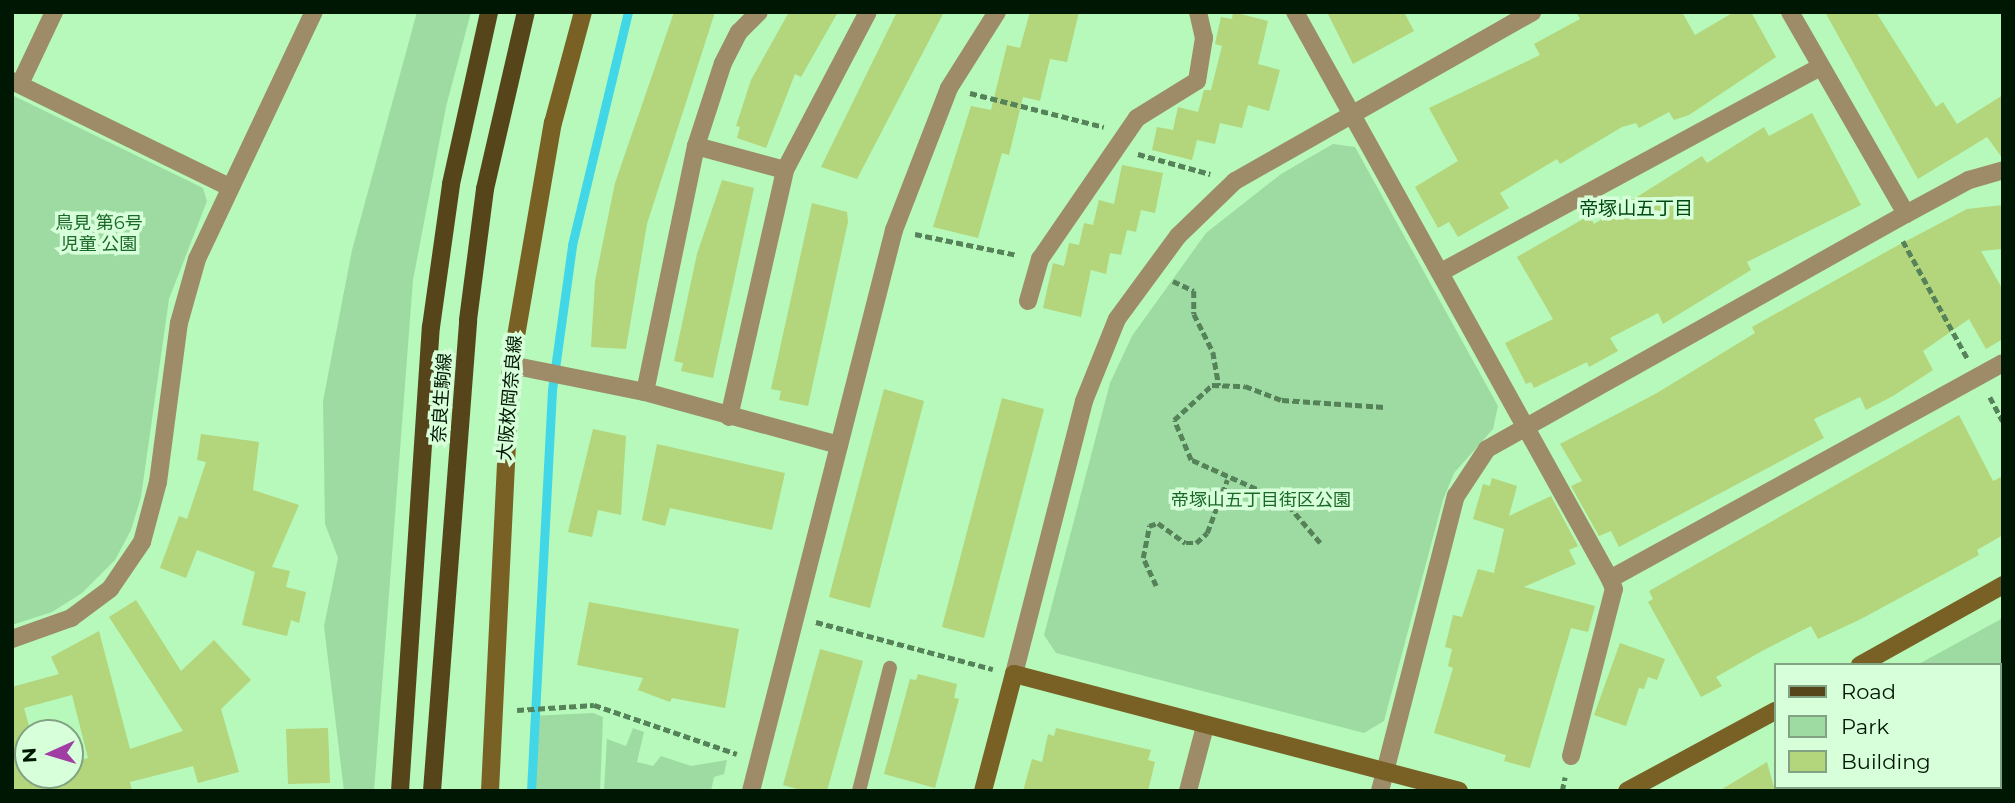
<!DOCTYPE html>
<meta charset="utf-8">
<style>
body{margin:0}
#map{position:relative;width:2015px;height:803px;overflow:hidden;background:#b6f9ba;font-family:Montserrat,"Noto Sans JP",sans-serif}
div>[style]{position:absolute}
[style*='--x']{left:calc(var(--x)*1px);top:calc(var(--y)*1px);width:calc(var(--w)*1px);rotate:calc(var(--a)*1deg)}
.green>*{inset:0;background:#9edba2}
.stream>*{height:9px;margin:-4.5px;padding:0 4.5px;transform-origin:4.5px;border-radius:4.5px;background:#41d7e7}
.building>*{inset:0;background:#b3d57b}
.path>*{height:4.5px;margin-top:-2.25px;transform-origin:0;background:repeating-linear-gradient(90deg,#56825a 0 7px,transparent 0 10.5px)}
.lane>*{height:14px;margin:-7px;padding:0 7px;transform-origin:7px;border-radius:7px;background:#9d8c67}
.street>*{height:18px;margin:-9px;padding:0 9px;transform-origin:9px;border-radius:9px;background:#9d8c67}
.secondary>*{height:18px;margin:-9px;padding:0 9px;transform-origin:9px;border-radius:9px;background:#796024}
.primary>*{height:18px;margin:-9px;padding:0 9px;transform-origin:9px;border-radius:9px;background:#56451b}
span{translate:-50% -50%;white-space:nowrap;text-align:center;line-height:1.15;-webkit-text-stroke:7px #d7ffd9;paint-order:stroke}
.park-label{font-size:18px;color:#1b6929}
.street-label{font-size:18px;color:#001703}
.neighbourhood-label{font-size:19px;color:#004912}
.frame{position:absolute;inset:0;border:14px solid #001703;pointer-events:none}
.legend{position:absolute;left:1774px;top:663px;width:228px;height:126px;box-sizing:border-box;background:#d7ffd9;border:2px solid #81a283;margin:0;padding:9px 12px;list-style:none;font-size:21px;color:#001703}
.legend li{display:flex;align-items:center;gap:14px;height:35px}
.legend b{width:35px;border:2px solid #81a283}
.north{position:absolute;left:14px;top:719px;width:70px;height:70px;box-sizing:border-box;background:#d7ffd9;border:2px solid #81a283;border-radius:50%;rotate:266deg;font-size:19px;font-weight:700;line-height:28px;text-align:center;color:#001703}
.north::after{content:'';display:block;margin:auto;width:24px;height:32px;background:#a03ea4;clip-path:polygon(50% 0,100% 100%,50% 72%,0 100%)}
</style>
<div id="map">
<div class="green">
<div style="clip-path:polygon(417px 12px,471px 12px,446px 107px,413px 280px,374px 791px,344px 791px,324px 626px,338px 558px,325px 524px,323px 401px,352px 250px)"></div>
<div style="clip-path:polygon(12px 95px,203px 188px,207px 201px,169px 299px,141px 497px,131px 530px,115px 560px,82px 593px,52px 612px,12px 625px)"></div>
<div style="clip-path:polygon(1333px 144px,1355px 147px,1498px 406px,1493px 429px,1454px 473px,1443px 500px,1384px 721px,1364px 733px,1056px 653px,1044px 635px,1110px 383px,1132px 336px,1206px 233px,1281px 174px)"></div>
<div style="clip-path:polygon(2003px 618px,2003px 787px,1947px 791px,1999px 787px,1999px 665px,1917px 665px)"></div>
<div style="clip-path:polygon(593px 713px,603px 717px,600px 791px,528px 791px,531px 716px)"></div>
<div style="clip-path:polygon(633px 728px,644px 732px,637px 762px,653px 766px,661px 756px,691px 766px,727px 760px,724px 774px,714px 777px,711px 791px,604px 791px,607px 739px,626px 746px)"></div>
</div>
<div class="stream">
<div style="--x:531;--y:791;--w:402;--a:-87"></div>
<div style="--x:552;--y:390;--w:146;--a:-82.1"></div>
<div style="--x:572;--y:245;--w:240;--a:-76.5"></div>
</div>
<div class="building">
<div style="clip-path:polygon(674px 12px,715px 12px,647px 224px,626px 349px,591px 347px,595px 281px,615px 183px)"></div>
<div style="clip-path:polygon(789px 12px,838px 12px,801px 77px,795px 74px,766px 148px,737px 138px,740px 127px,736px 126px,751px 80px)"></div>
<div style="clip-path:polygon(897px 12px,944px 12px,857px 179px,821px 167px)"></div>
<div style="clip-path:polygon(1030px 12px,1079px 12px,1067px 62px,1050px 59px,1040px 101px,1023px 97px,1009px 155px,1002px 153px,978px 238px,933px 227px,971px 106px,991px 110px,1007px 45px,1020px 48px)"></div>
<div style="clip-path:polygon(1233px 12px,1268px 21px,1258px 64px,1280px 70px,1269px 111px,1248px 105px,1242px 128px,1220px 123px,1215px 144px,1197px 140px,1192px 160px,1152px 150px,1157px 127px,1173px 130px,1178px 107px,1198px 112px,1204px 90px,1211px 90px,1222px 46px,1215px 44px,1221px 17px,1232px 19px)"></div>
<div style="clip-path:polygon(1327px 12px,1404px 12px,1414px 31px,1353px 64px)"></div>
<div style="clip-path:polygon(1576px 12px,1682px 12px,1695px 35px,1734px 12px,1751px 12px,1776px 57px,1689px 115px,1674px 120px,1669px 112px,1639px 128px,1636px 123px,1622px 127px,1560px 164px,1557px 159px,1500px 193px,1509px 208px,1458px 237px,1449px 222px,1438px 228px,1415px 187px,1458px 161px,1429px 108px,1540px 55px,1534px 44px,1580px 19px)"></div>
<div style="clip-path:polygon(1825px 12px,1876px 12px,1936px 107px,1943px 102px,1957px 124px,2003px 95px,2003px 159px,1987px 137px,1918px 179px)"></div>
<div style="clip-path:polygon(1812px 113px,1861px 205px,1747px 262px,1751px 270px,1663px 324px,1658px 313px,1610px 338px,1618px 351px,1589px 367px,1587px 362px,1534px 388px,1531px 382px,1526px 384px,1505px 343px,1553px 319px,1517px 257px,1590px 215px,1594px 224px,1702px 156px,1707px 163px,1764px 127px,1769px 136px)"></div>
<div style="clip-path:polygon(1122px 165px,1163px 173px,1155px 213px,1141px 210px,1136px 232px,1127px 230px,1121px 255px,1110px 253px,1106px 274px,1091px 270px,1081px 317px,1043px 308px,1053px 263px,1064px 266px,1069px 243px,1079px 245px,1084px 223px,1093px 225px,1099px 200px,1114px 204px)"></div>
<div style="clip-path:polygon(722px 180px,754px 188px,713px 378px,681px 371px,683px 363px,674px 361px,697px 254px)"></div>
<div style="clip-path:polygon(812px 203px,847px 212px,848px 222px,808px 406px,779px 400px,781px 391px,771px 389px)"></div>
<div style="clip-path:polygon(2003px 205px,2003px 249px,1981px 251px,2003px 290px,2003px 339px,1986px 349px,1969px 319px,1923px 351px,1933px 370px,1893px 396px,1866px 410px,1860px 397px,1814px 419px,1824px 438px,1619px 547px,1611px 531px,1599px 536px,1571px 486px,1582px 481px,1560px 444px,1657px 393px,1755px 333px,1752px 327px,1893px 248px,1967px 209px)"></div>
<div style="clip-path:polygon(884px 389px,924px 401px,870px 608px,829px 597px)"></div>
<div style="clip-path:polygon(1002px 398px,1044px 409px,984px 638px,942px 627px)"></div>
<div style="clip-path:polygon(1959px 415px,1993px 481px,2003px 476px,2003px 535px,1977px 550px,1979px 555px,1861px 619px,1818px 639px,1811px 626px,1762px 651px,1716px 677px,1722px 686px,1701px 697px,1648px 602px,1653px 599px,1649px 591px)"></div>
<div style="clip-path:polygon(593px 429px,626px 436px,621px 515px,598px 510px,592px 537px,568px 532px)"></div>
<div style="clip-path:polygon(201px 434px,259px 442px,253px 490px,299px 505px,272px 567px,290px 571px,286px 587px,306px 592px,299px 623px,291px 620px,287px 636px,242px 625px,255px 572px,197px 550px,186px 578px,160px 568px,179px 516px,187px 519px,206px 462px,197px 460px)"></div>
<div style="clip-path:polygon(657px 444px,785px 473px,772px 530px,670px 508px,665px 526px,642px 520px)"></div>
<div style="clip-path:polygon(1492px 478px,1517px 486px,1509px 516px,1551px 496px,1578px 546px,1569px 550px,1576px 564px,1524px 587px,1595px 606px,1588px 632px,1571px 628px,1530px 768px,1504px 761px,1506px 755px,1434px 733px,1453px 668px,1448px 666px,1452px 649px,1445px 647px,1453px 615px,1462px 617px,1478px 569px,1494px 573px,1504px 529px,1473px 519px,1483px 484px,1490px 486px)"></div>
<div style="clip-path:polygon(evenodd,136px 600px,181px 671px,214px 640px,251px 680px,221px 709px,239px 772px,198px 783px,193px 766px,130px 782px,132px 791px,12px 791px,12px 687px,59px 674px,51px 657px,99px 631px,130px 749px,183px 731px,109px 617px,136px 600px,72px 695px,88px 758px,70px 763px,70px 775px,28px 775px,31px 733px,24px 708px,72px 695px)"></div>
<div style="clip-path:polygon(589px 602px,739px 629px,725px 708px,672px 698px,670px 702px,638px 690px,643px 678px,577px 665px)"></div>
<div style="clip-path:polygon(1620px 643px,1665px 659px,1657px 680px,1648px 677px,1644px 689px,1639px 688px,1626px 726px,1594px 715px)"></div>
<div style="clip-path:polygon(820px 649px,863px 661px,827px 791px,804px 791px,783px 785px)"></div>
<div style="clip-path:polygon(918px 674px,957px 684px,954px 698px,959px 699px,935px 788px,884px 774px,910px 679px,916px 680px)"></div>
<div style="clip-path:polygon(328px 728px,330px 783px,288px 784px,286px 729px)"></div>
<div style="clip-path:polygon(1056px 728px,1151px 750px,1148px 760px,1155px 762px,1148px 791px,1023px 791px,1032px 759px,1042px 762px,1048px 734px,1054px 736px)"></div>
<div style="clip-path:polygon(1767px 762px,1775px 791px,1719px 791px)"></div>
</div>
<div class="path">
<div style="--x:970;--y:93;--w:138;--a:14.2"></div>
<div style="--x:1138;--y:154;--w:75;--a:15.5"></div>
<div style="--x:915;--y:234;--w:104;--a:11.6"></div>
<div style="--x:1903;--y:241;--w:135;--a:61.2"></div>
<div style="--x:1173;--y:281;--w:23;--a:25"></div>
<div style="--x:1194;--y:291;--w:23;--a:90"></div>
<div style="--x:1194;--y:314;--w:42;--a:63.4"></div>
<div style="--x:1213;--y:352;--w:34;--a:80"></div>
<div style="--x:1990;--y:397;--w:27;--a:62"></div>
<div style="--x:1320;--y:543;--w:54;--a:-130.5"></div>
<div style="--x:1285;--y:502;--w:103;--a:-155.9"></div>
<div style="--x:1191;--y:460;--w:43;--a:-113"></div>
<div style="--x:1174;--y:420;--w:52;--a:-42.6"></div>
<div style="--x:1212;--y:385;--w:33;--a:2"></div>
<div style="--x:1245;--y:386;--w:40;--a:21"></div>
<div style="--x:1282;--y:400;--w:103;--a:3.9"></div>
<div style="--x:1156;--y:586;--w:31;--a:-115"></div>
<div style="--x:1143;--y:558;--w:33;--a:-79"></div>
<div style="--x:1149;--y:526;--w:9;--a:-18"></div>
<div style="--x:1158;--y:523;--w:34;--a:36"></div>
<div style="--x:1186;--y:543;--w:10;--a:0"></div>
<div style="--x:1196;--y:543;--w:15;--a:-42"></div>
<div style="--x:1207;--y:533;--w:57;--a:-69.3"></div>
<div style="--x:816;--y:622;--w:183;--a:14.9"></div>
<div style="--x:517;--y:710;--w:77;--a:-3.7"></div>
<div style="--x:594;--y:705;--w:151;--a:18.9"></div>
<div style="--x:1562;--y:791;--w:14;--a:-78"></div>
</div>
<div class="lane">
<div style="--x:859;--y:791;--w:127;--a:-75.9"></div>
</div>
<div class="street">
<div style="--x:1295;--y:12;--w:649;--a:60.95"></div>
<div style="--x:1790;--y:12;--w:233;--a:60.1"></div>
<div style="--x:12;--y:81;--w:242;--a:26"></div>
<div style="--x:20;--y:84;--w:80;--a:-64.7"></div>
<div style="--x:696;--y:146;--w:92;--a:15.1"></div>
<div style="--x:1441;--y:272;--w:431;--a:-28.4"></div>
<div style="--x:1028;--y:301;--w:44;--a:-74.1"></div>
<div style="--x:1040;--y:259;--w:171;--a:-55.5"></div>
<div style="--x:1137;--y:118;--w:70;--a:-31.7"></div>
<div style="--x:1197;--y:81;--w:44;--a:-80.8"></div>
<div style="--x:1204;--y:38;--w:27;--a:-103"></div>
<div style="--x:511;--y:365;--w:137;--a:11.4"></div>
<div style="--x:645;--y:392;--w:201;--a:15.3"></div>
<div style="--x:645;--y:392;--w:251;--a:-78.3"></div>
<div style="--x:696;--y:146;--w:87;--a:-72"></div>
<div style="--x:723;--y:63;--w:35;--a:-63"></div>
<div style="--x:739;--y:32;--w:28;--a:-45"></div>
<div style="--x:729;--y:417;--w:253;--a:-77.2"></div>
<div style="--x:785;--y:170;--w:178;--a:-62.3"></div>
<div style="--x:12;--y:639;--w:63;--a:-19.6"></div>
<div style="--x:71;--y:618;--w:49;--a:-36.6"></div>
<div style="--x:110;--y:589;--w:57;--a:-55.8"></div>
<div style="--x:142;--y:542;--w:62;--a:-75.1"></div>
<div style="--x:158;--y:482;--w:160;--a:-82.5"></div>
<div style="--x:179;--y:323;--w:66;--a:-74.3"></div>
<div style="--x:197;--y:259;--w:273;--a:-64.7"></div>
<div style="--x:1014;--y:674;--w:282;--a:-75.6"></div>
<div style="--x:1084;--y:401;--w:88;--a:-68.1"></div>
<div style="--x:1117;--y:319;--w:103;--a:-53.7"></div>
<div style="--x:1178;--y:236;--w:79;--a:-44"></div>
<div style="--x:1235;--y:181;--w:342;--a:-29.6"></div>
<div style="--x:1571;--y:756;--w:172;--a:-75.6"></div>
<div style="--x:1614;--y:589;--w:11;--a:-112"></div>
<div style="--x:1610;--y:579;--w:448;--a:-28.8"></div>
<div style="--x:1931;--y:787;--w:4;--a:63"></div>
<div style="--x:751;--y:791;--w:579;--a:-75.7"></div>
<div style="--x:894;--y:230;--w:152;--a:-68.8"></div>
<div style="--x:949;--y:88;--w:90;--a:-57.7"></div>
<div style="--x:1188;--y:791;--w:67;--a:-75.3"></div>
<div style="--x:1380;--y:791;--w:305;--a:-75.6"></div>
<div style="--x:1456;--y:496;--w:56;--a:-56.6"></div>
<div style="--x:1487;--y:449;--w:480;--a:-29.3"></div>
<div style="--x:1906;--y:214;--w:72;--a:-28.4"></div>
<div style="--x:1969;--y:180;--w:35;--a:-16"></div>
</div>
<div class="secondary">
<div style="--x:1860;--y:665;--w:164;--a:-29.2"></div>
<div style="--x:490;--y:791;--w:427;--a:-87.2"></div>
<div style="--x:511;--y:365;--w:246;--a:-80.2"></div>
<div style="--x:553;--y:123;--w:115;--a:-74.9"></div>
<div style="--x:983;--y:791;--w:121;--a:-75.2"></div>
<div style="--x:1014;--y:674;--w:460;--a:14.7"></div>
<div style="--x:1627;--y:791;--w:168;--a:-28.4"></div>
</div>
<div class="primary">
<div style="--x:400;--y:791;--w:465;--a:-86.2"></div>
<div style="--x:431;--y:327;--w:144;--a:-82"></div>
<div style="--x:451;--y:184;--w:176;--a:-77.5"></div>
<div style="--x:432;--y:791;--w:472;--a:-85.6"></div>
<div style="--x:468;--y:320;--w:132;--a:-82.6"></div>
<div style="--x:485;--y:189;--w:182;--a:-77"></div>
</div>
<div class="park-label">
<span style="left:99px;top:234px">鳥見 第6号<br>児童 公園</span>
<span style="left:1261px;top:500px">帝塚山五丁目街区公園</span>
</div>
<div class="street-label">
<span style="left:442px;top:398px;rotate:-86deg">奈良生駒線</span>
<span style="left:510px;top:398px;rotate:-85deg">大阪枚岡奈良線</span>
</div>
<div class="neighbourhood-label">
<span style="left:1636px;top:209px">帝塚山五丁目</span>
</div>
<div class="frame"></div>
<ul class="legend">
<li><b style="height:9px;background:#56451b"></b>Road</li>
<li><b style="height:19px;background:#9edba2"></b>Park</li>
<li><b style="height:19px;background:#b3d57b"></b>Building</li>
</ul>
<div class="north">N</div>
</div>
